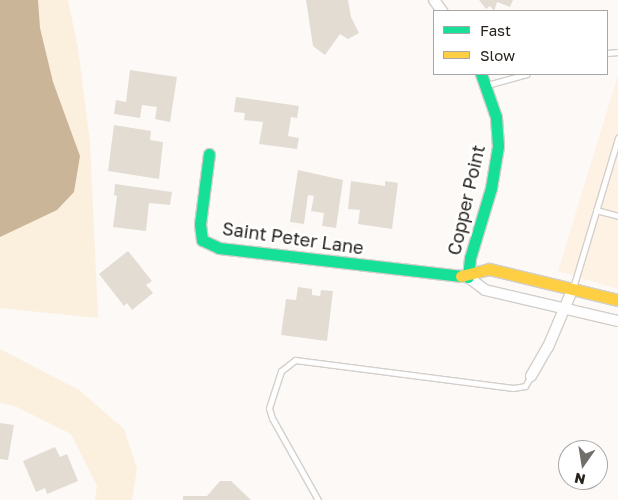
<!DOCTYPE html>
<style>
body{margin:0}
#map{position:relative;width:618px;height:500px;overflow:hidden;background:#fcf9f6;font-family:"Golos Text",sans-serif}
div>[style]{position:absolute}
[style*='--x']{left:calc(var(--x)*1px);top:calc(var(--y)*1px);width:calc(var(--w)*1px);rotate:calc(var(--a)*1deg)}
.built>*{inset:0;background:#fdf2e4}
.green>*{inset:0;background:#fbefdd}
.water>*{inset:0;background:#cab598}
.building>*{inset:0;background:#e3dcd3}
.roads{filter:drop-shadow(1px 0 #d3cfcb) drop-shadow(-1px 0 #d3cfcb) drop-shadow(0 1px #d3cfcb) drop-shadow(0 -1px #d3cfcb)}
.lane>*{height:5px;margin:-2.5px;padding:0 2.5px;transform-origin:2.5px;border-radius:2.5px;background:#fffefe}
.street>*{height:10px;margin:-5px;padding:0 5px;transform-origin:5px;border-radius:5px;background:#fffefe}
.fast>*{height:11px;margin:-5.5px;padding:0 5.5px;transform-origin:5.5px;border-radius:5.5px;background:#16e098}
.slow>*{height:11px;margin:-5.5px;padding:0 5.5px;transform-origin:5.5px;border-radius:5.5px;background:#ffcf43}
span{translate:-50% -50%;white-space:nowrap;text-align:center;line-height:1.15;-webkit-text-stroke:5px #fff;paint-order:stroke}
.street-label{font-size:18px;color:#28231d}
.legend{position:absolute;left:433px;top:10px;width:175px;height:65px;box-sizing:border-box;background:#fff;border:1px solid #a9a7a5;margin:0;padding:6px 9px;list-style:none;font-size:15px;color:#28231d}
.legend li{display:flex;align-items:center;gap:10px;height:25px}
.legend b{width:25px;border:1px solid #a9a7a5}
.north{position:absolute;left:558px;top:440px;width:50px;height:50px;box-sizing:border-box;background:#fff;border:1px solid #a9a7a5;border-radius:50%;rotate:193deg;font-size:14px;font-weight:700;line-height:20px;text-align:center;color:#28231d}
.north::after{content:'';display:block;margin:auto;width:18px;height:22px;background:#726e69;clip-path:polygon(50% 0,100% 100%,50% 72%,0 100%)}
</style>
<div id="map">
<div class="built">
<div style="clip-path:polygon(618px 75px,618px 289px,558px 271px)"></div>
</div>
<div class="green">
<div style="clip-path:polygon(0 0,68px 0,78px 49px,90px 143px,98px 318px,0 308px)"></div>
<div style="clip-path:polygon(0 349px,79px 390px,124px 429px,137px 468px,132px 500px,95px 500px,97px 486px,71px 434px,15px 406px,0 403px)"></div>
</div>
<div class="water">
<div style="clip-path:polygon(0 0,38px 0,40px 28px,53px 82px,80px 156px,74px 192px,57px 210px,0 237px)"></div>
</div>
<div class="building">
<div style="clip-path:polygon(306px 0,348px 0,351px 17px,359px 33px,348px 39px,340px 34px,325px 55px,313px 46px)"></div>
<div style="clip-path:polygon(479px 0,513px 0,510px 7px,497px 2px,494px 11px,490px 6px,486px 9px)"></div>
<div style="clip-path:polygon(130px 70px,177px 77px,170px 122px,155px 119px,157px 107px,142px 105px,140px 118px,114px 114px,116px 100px,126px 102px)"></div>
<div style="clip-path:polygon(236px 97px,299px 106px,297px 118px,291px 117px,288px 136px,299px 138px,297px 149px,259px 144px,263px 122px,244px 120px,245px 113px,234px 112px)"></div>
<div style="clip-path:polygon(114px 125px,151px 131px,150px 140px,163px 142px,159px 179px,108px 171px)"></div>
<div style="clip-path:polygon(298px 170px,343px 180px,336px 228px,322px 226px,324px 213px,311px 211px,314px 196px,308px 195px,304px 224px,290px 222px)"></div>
<div style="clip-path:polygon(351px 181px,385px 186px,385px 181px,398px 183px,392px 229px,358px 224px,360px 210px,348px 209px)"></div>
<div style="clip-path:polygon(115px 184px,172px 192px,170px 205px,149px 203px,146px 231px,113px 227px,117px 196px,114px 195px)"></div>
<div style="clip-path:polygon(128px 251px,152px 281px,146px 285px,153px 293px,132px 310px,127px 303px,124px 306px,99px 274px)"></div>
<div style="clip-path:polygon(298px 287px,312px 289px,312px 295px,320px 296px,321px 290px,333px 291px,327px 341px,281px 335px,286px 299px,296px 300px)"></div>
<div style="clip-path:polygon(0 423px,14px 425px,8px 460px,0 459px)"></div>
<div style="clip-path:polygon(55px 447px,60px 457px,67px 454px,78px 481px,47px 494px,45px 488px,36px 492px,23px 461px)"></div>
<div style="clip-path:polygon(220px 481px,231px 481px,251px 500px,183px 500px,183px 496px,207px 496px)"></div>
</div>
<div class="roads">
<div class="lane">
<div style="--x:607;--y:53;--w:11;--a:-5"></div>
<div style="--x:487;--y:85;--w:41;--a:-15.4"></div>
<div style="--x:596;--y:210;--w:23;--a:15"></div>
<div style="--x:573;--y:288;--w:157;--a:-73.3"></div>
<div style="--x:318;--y:500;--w:94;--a:-119.3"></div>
<div style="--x:272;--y:418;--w:10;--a:-107"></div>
<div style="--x:269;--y:408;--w:39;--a:-72"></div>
<div style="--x:281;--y:371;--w:18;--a:-38"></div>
<div style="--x:295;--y:360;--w:220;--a:7.3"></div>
<div style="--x:513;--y:388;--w:12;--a:-9"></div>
<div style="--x:525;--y:386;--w:12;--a:-59"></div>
</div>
<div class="street">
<div style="--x:434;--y:0;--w:14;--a:54"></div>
<div style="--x:468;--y:277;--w:21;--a:37"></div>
<div style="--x:485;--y:290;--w:137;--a:13.1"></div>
<div style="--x:531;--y:376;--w:34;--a:-60"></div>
<div style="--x:548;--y:347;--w:64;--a:-67"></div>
</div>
<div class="fast">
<div style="--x:209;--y:154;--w:71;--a:97.3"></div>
<div style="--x:200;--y:224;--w:16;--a:83"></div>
<div style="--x:202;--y:240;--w:19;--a:25"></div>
<div style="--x:219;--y:248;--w:244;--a:6.6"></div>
<div style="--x:468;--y:277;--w:19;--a:-84"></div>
<div style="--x:470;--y:258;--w:73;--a:-73.3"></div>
<div style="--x:491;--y:188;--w:43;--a:-80.5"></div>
<div style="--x:498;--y:146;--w:29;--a:-94"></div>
<div style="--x:496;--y:117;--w:46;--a:-109.2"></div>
</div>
<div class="slow">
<div style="--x:461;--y:276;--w:29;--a:-14"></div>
<div style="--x:489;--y:269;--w:133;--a:13.5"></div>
</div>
</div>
<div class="street-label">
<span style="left:466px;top:200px;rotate:-77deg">Copper Point</span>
<span style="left:293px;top:238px;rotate:8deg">Saint Peter Lane</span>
</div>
<ul class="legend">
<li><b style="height:6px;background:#16e098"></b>Fast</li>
<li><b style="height:6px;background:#ffcf43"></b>Slow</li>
</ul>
<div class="north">N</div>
</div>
